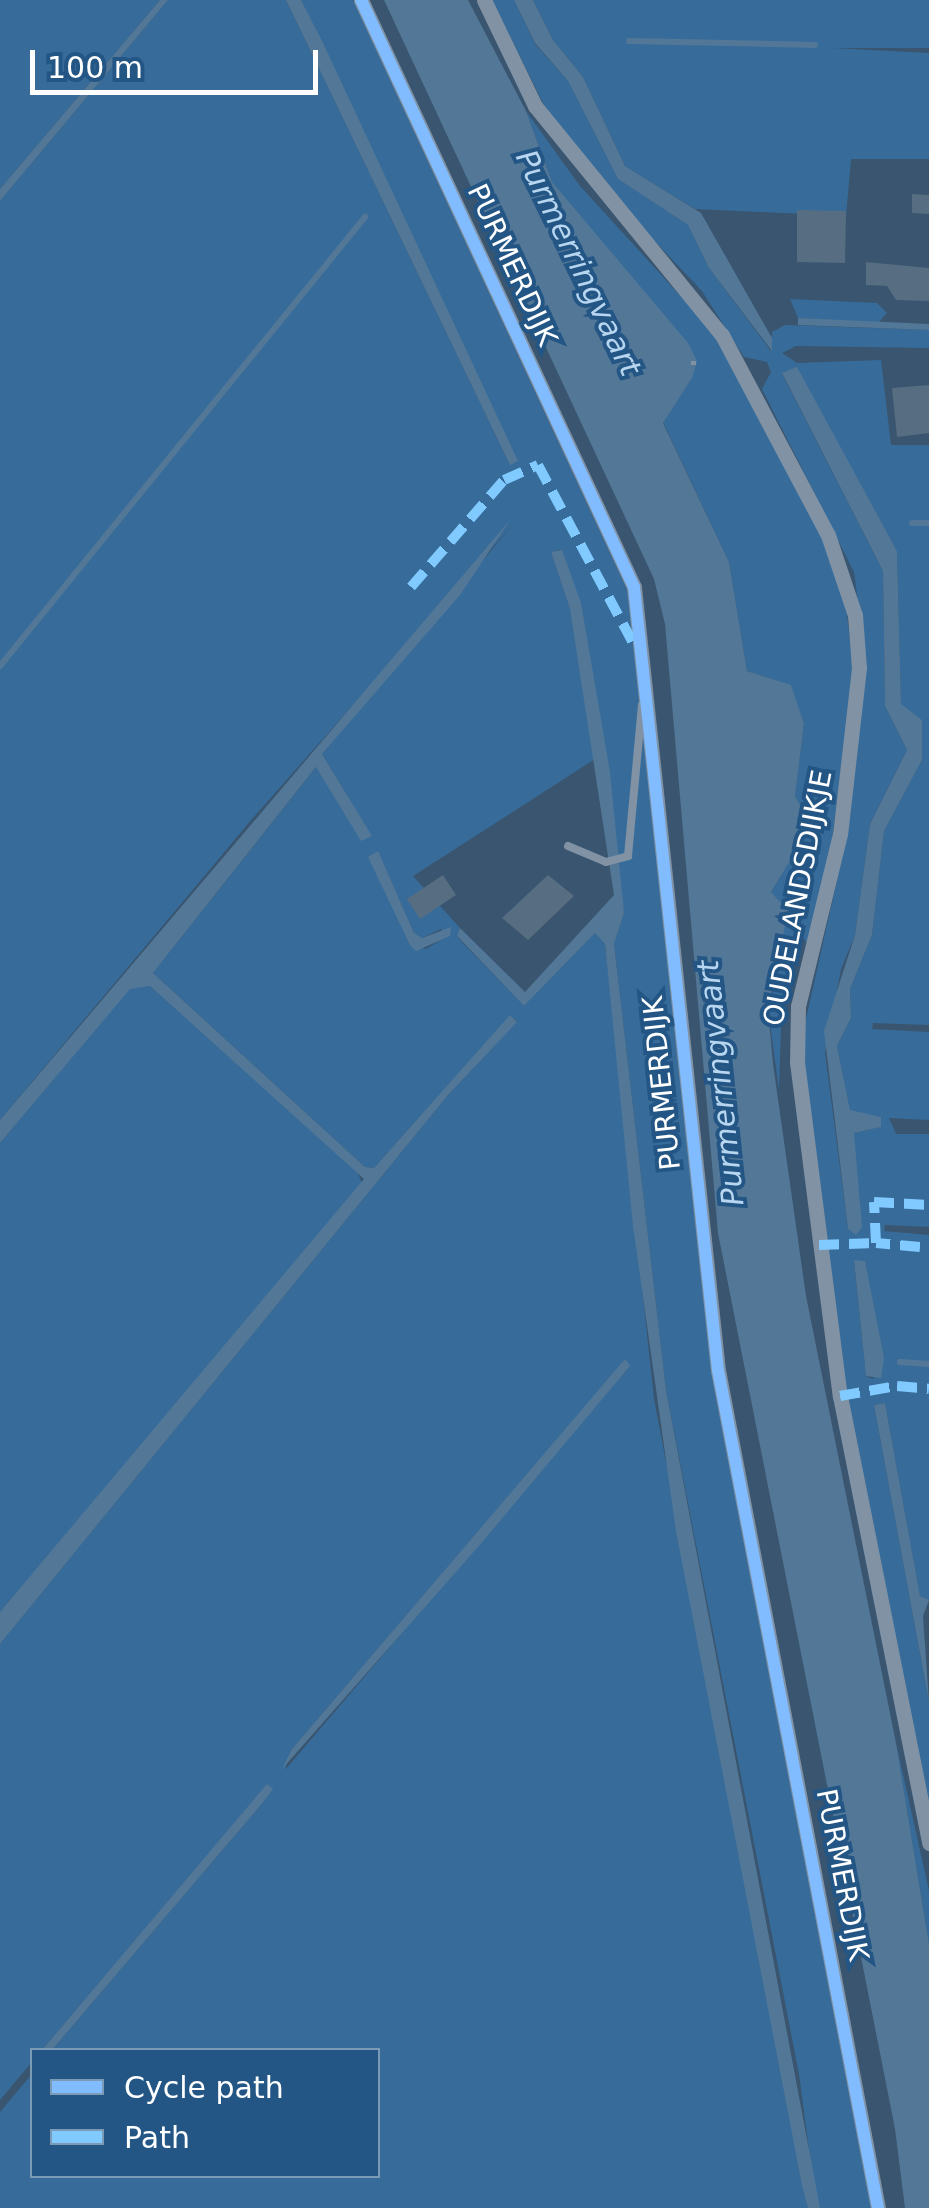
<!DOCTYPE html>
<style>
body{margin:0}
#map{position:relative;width:929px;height:2208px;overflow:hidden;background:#39556f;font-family:"DejaVu Sans",sans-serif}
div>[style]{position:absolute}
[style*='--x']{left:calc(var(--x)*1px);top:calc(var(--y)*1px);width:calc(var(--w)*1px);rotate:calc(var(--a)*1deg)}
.green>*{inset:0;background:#376c9a}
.water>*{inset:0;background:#537797}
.stream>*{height:6px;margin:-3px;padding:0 3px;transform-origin:3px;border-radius:3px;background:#537797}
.building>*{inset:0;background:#576d81}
.path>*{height:4px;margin-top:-2px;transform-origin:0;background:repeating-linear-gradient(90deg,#8092a4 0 5px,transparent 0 13px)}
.lane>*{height:8px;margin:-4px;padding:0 4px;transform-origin:4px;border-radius:4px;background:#8092a4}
.street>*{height:15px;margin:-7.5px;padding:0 7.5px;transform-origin:7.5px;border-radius:7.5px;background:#8092a4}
.quiet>*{height:10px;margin-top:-5px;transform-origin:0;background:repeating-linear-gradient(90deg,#80caff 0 20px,transparent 0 30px)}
.cycleway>*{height:12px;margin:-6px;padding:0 6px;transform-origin:6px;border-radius:6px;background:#80bcff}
span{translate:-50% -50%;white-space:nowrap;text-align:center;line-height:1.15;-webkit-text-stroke:8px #235685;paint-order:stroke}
.street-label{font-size:28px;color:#fff}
.water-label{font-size:30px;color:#b8d6f0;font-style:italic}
.legend{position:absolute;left:30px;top:2048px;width:350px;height:130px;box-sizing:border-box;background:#235685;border:2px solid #7b9ab6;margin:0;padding:12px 18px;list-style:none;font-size:30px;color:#fff}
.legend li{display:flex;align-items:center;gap:20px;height:50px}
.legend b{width:50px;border:2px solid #7b9ab6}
.scale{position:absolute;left:30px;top:50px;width:288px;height:45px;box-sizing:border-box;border:5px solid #fff;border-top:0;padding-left:12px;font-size:30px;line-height:35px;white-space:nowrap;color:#fff;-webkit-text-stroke:8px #235685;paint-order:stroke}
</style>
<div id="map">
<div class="green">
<div style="clip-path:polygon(0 0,160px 0,0 189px)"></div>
<div style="clip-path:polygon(evenodd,168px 0,286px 0,510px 465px,301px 0,353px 0,628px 592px,713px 1370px,873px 2208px,820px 2208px,815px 2195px,799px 2074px,666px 1390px,614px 944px,624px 913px,561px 550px,551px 552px,570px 609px,595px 759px,413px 876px,460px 928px,457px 937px,524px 1006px,595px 933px,605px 944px,654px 1399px,808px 2208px,0 2208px,0 2112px,32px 2074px,32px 2176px,378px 2176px,378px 2050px,52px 2050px,260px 1806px,272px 1789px,267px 1785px,42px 2050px,32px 2050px,32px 2062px,0 2100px,0 1644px,448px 1095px,517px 1021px,510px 1016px,374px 1168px,365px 1167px,153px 973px,317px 766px,344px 813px,350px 800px,322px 754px,514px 523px,252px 819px,0 1120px,0 201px,168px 0,378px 852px,414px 933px,422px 938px,441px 929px,446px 937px,426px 949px,410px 945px,378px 852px,168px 0,625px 1360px,629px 1367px,285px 1770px,292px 1749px,625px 1360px)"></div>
<div style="clip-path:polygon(evenodd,492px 0,514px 0,535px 44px,568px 81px,618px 179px,688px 225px,709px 268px,771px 351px,772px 332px,785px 325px,929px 330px,929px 348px,796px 346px,782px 353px,797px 363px,881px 360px,891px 445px,929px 445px,929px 1025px,873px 1023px,872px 1029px,929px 1032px,929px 1120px,889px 1118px,896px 1134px,929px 1134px,929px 1227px,885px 1225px,884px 1231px,929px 1235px,929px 1600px,920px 1597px,885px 1403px,874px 1405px,929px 1702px,929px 1816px,841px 1363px,800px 1046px,844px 849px,864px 647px,854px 572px,762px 389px,771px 372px,767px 362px,744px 357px,702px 291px,632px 217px,545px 107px,492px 0,796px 368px,897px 551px,901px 705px,922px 720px,922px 760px,884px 831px,872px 935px,850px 989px,851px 1018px,837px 1046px,850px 1111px,881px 1117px,880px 1127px,854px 1133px,856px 1234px,848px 1229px,825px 1053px,841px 969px,855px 935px,870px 824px,907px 750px,885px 706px,883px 571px,782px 374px,796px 368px,492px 0,854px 1261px,884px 1358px,873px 1379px,866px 1376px,854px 1261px)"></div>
<div style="clip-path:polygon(533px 0,929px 0,929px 48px,832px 48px,929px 53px,929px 159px,851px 159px,846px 216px,695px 209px,625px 166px,583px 77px,553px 40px)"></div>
<div style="clip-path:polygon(526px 111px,580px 186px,706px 324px,733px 365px,813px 514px,846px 604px,853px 672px,829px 864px,809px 947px,801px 934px,782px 1000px,779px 1090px,768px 1009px,785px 945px,771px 892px,801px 843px,805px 814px,795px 796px,804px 724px,790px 685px,747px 671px,729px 562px,663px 422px,692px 378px,651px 304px,552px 182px)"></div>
<div style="clip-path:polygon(790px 299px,877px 303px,887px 313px,878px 323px,798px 318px)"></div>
<div style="clip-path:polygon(150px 986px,357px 1171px,363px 1186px,0 1612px,0 1143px,130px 988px)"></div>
<div style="clip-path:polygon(896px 1743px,929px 1891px,929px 1944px)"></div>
</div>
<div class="water">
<div style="clip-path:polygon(160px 0,168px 0,0 201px,0 189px)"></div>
<div style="clip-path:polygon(286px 0,301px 0,323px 43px,518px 461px,510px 465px)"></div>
<div style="clip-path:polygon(384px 0,468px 0,526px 111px,552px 182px,688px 343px,697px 361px,692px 378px,663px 423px,729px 562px,747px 671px,791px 685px,804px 724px,795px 796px,805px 814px,801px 843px,771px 892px,788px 911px,768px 1009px,773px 1064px,806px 1296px,896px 1743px,929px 1944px,929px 2208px,905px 2208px,895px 2129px,718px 1233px,665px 624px,654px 579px)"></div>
<div style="clip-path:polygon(514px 0,533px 0,553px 40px,583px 77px,625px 166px,701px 213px,772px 338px,772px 351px,709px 268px,688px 225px,618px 179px,568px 81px,535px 43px)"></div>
<div style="clip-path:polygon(798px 318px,929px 324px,929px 330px,798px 325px)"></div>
<div style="clip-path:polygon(797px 367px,897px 551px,901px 704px,922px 720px,922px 760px,884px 831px,872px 935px,850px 989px,851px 1018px,837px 1046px,850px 1110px,881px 1117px,881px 1127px,854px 1133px,862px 1227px,856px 1235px,848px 1229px,824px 1031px,855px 935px,870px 824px,907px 750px,885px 706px,883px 571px,782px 373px)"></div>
<div style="clip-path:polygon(510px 520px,460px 595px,322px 754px,372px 836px,361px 841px,316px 767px,153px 973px,365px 1167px,374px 1168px,510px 1015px,517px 1022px,448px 1095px,0 1644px,0 1612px,364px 1179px,150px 986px,130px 989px,0 1143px,0 1120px)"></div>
<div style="clip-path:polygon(562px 550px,581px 603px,610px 772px,624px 913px,614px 944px,666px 1390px,820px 2208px,808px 2208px,802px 2185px,676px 1531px,633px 1226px,605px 944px,595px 933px,524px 1006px,457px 936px,460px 928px,525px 992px,614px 895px,570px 609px,551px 552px)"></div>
<div style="clip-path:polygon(378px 851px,414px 933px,422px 938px,451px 927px,450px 936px,416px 951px,410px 945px,368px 857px)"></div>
<div style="clip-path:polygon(854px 1260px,865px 1261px,884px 1358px,881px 1378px,866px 1376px)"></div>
<div style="clip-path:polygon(625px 1359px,630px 1366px,478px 1547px,282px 1769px,292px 1749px)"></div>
<div style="clip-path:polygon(885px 1403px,920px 1596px,929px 1600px,923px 1616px,929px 1702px,874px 1405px)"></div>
<div style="clip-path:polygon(267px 1784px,273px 1789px,260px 1806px,52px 2050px,42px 2050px)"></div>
</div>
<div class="stream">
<div style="--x:629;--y:41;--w:186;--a:1.2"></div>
<div style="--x:912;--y:523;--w:17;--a:0"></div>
<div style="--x:0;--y:666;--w:579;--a:-50.89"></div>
<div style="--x:900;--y:1362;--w:29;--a:4"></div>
</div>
<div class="building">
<div style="clip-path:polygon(912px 194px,929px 195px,929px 214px,912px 213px)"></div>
<div style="clip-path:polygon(797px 210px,846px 211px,845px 263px,797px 262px)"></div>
<div style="clip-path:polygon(866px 262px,929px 268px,929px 301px,896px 300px,887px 286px,866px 285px)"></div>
<div style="clip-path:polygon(929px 385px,929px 433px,897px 437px,892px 388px)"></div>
<div style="clip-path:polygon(443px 875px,456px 895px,420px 919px,407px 899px)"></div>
<div style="clip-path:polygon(548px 875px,574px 896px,528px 940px,502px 918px)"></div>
</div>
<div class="path">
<div style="--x:691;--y:363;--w:8;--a:0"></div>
</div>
<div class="lane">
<div style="--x:568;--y:846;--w:41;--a:22.8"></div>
<div style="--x:606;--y:862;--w:23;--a:-15"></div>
<div style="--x:628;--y:856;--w:152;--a:-84.7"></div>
</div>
<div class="street">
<div style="--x:361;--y:0;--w:647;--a:65.06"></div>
<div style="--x:634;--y:587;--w:787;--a:83.88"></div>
<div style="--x:718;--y:1370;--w:853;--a:79.19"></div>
<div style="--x:484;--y:0;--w:118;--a:64.3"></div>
<div style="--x:535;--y:106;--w:296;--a:50.8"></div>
<div style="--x:722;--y:335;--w:226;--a:62.1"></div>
<div style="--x:828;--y:535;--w:84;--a:71.4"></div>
<div style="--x:855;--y:615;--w:53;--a:85.7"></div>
<div style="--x:859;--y:668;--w:167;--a:96.5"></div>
<div style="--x:840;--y:834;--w:177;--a:103.7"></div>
<div style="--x:798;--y:1006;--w:56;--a:91"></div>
<div style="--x:797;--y:1062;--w:337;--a:82.7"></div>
<div style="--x:840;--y:1396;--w:456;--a:78.7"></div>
</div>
<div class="quiet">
<div style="--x:411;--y:587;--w:142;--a:-49"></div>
<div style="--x:504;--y:480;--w:37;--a:-24"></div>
<div style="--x:538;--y:465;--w:206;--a:61.9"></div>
<div style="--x:819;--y:1245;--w:57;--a:-2"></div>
<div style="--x:920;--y:1247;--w:44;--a:-174.8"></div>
<div style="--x:876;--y:1243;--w:41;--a:-92.8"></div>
<div style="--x:874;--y:1202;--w:55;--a:3.1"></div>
<div style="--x:840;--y:1396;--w:58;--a:-10"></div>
<div style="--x:897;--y:1386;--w:32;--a:5"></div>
</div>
<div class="cycleway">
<div style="--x:361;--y:0;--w:647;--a:65.06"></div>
<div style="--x:634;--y:587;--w:787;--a:83.88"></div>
<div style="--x:718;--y:1370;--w:853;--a:79.19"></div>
</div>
<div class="street-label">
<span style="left:512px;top:265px;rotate:65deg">PURMERDIJK</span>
<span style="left:798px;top:898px;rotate:-79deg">OUDELANDSDIJKJE</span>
<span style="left:662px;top:1083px;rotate:-96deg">PURMERDIJK</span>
<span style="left:842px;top:1875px;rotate:79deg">PURMERDIJK</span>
</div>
<div class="water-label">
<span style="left:578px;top:263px;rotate:64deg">Purmerringvaart</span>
<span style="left:721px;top:1083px;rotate:-96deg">Purmerringvaart</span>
</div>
<ul class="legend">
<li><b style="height:12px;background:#80bcff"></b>Cycle path</li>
<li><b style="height:12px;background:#80caff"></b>Path</li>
</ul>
<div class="scale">100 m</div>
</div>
